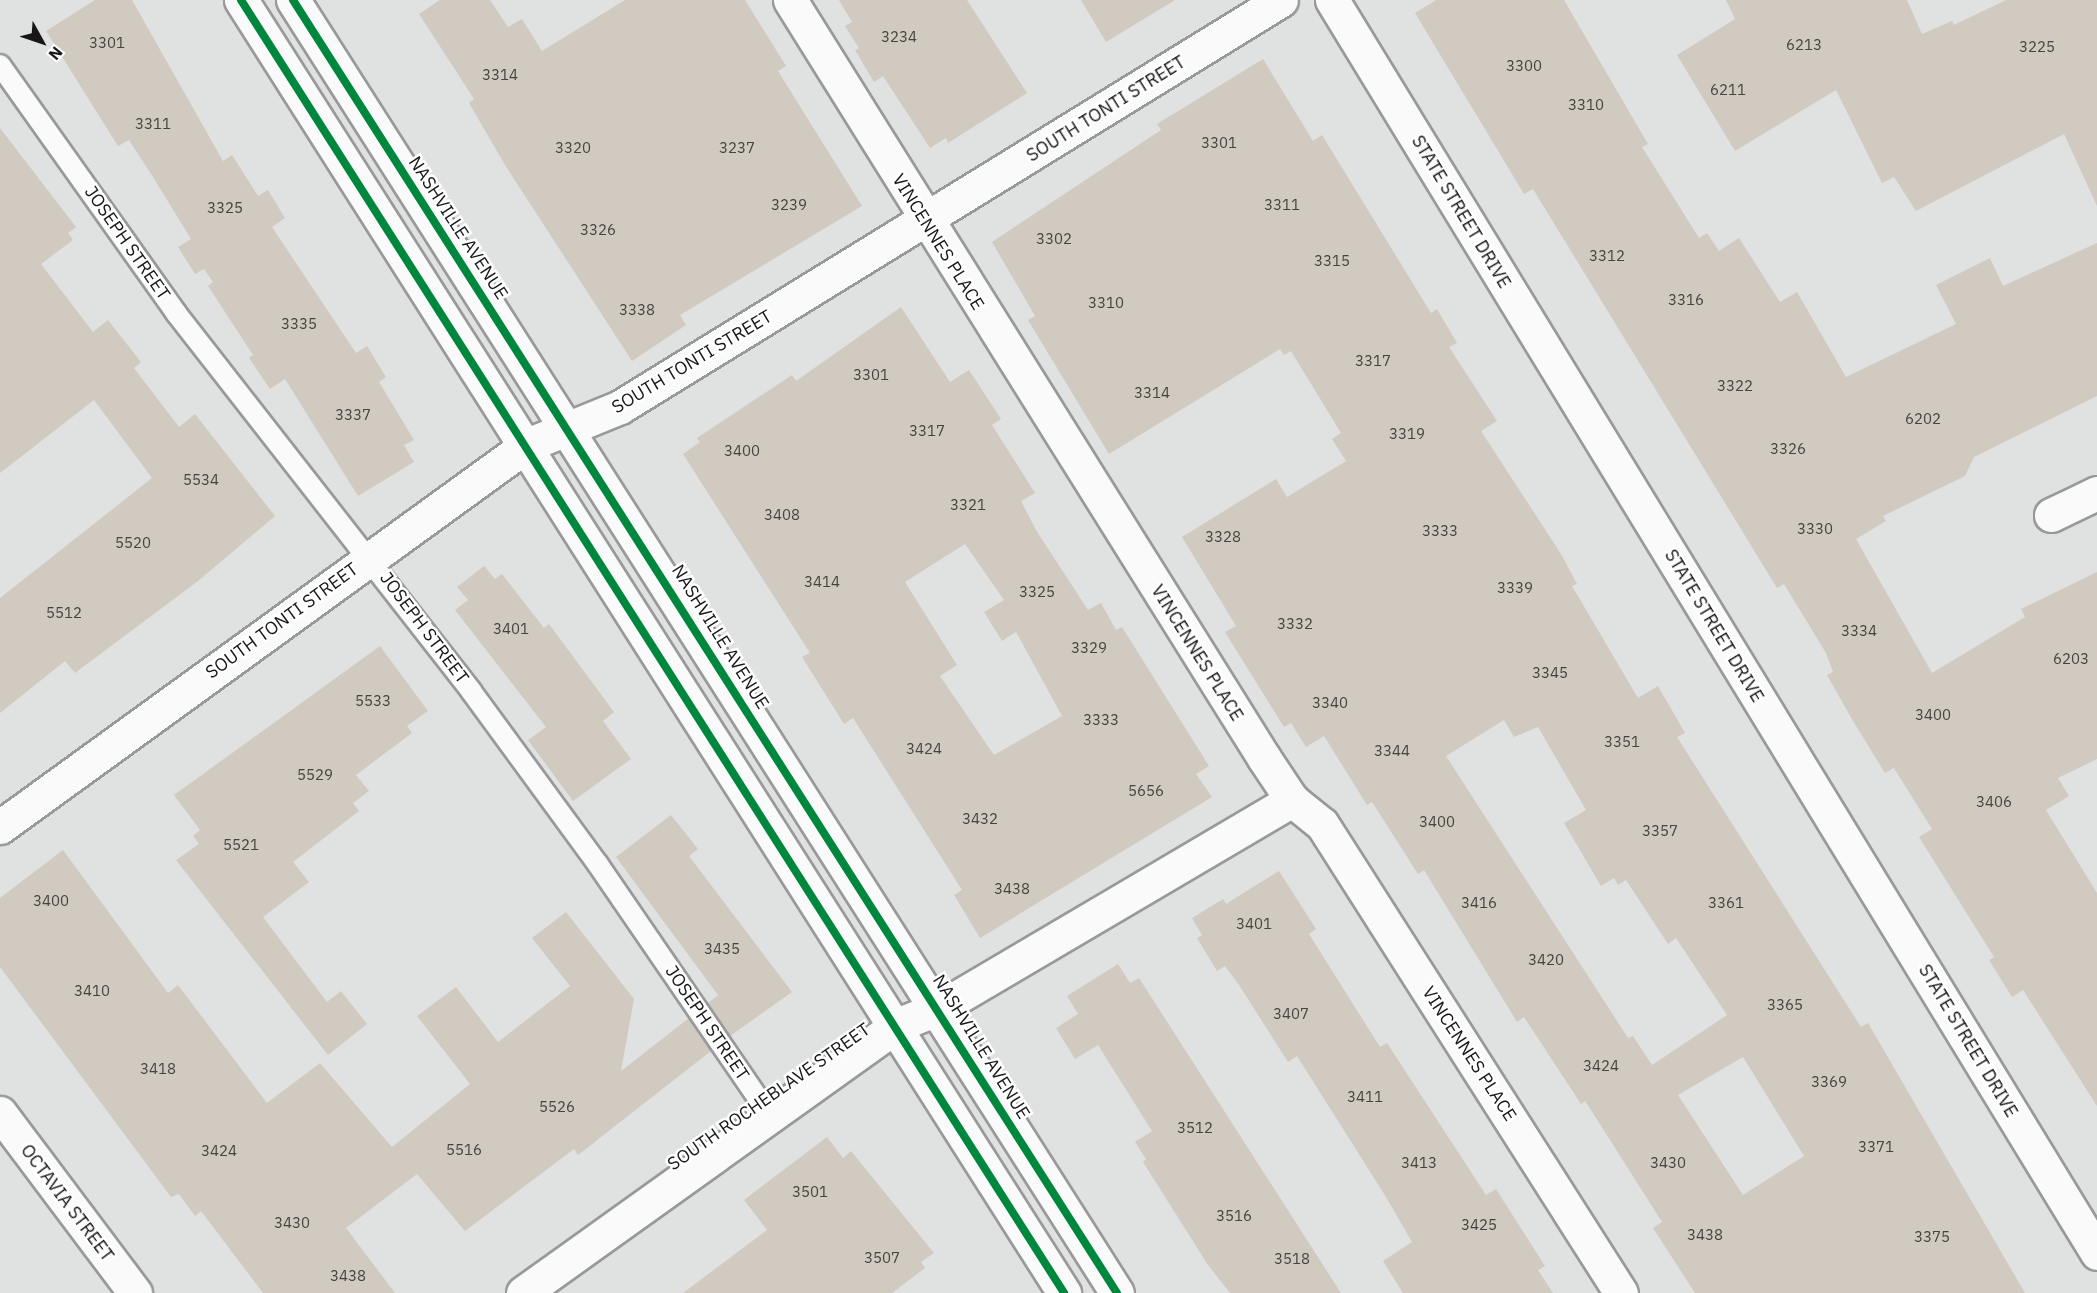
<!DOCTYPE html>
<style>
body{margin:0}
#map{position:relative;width:2097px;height:1293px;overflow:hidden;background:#e0e1e1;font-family:"IBM Plex Sans",sans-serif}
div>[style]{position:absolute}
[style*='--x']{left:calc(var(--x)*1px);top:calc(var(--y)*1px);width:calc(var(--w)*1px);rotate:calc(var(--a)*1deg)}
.building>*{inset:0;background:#d1cac0}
.roads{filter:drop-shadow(2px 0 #98999a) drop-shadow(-2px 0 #98999a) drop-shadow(0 2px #98999a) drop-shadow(0 -2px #98999a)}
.lane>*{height:20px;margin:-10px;padding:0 10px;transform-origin:10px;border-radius:10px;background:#fafafa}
.street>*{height:33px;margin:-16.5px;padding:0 16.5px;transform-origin:16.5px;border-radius:16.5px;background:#fafafa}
.cycleway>*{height:8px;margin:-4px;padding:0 4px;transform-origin:4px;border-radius:4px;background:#00873e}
span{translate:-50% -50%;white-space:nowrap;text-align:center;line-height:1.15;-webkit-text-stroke:5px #fff;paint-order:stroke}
.number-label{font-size:15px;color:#464441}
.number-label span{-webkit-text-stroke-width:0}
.street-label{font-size:18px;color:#171717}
.north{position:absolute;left:12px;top:12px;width:60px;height:60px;-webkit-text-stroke:4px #fff;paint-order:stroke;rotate:130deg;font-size:16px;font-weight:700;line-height:24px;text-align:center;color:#171717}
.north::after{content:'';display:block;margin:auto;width:21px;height:27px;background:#171717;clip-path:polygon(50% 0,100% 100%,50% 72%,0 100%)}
</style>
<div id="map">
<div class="building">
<div style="clip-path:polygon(95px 0,132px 0,223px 161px,232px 155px,258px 196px,268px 190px,285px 218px,272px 227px,356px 353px,367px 346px,386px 377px,379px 382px,414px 440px,404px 445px,414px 462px,358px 496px,285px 379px,270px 389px,249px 358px,253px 355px,208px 286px,213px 282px,204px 269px,195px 274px,178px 247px,191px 239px,153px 177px,129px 140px,118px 146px,46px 31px)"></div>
<div style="clip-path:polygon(440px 0,490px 0,508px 27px,522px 19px,542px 51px,625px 0,745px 0,786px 66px,778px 71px,862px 206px,680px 315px,686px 325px,632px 361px,505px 165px,469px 103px,474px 99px,419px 14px)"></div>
<div style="clip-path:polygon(839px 0,967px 0,1027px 93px,948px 143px,946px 138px,930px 148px,883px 76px,874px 82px,855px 50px,859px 48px,845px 26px,852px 22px)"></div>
<div style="clip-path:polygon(1081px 0,1175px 0,1106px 42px)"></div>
<div style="clip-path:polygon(1436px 0,1564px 0,1648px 144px,1642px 147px,1699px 238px,1707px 233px,1719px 251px,1739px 238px,1780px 302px,1797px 292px,1846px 377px,1956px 324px,1936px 285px,1990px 258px,2003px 286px,2097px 243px,2097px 396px,1974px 457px,1965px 476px,1883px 516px,1886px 521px,1856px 539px,1932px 673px,2025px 617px,2021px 609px,2097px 572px,2097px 759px,2058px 778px,2069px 796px,2046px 810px,2097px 893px,2097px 1106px,2023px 990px,2012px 997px,1989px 960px,1994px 957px,1919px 837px,1932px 829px,1894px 768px,1885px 773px,1853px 721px,1827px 675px,1833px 672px,1826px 653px,1784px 584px,1777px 588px,1533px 189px,1524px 194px,1415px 13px)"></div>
<div style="clip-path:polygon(1726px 0,1907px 0,1922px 34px,1952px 21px,1954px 25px,2006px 0,2097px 0,2097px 206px,2064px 134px,1916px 211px,1894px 177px,1882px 183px,1836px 90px,1735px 151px,1677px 55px,1735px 19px)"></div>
<div style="clip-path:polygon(evenodd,1263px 59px,1313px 141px,1322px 135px,1431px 313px,1437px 309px,1457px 343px,1449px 347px,1497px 421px,1481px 431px,1561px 554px,1577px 584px,1572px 586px,1638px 698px,1658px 686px,1685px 733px,1677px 737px,1861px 1027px,1868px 1023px,2025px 1293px,1695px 1293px,1653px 1228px,1662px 1222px,1598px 1121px,1585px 1101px,1581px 1104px,1524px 1017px,1517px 1022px,1424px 870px,1418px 874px,1372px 802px,1367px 805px,1324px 736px,1306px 747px,1291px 723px,1284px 727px,1225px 632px,1236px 626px,1182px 537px,1276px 479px,1287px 497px,1346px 461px,1332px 439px,1341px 433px,1291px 351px,1284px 355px,1280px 349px,1109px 454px,1028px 320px,1035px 316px,992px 242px,1161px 130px,1157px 124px,1263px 59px,1504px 720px,1514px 737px,1538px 727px,1586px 810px,1564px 823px,1601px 886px,1614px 878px,1618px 885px,1626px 880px,1668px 944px,1676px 938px,1727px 1015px,1652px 1065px,1633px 1036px,1628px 1038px,1446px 756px,1504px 720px,1263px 59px,1743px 1057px,1804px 1156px,1743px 1195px,1678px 1095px,1743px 1057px)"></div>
<div style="clip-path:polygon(0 128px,76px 227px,68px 233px,73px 240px,41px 264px,93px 332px,108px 320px,141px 362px,134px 368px,179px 427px,195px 414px,275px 516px,198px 581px,75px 673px,65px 661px,0 713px,0 598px,152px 478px,94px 400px,0 473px)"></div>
<div style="clip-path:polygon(evenodd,901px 307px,950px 382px,969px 370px,1001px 419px,992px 425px,1035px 493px,1021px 501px,1036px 530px,1088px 610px,1101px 603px,1116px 630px,1122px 627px,1209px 766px,1196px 774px,1212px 797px,980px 938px,954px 895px,962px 890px,853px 718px,844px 724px,802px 657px,810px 653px,683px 454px,700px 442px,697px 438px,792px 375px,796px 381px,901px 307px,965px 544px,1004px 600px,984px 612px,1002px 641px,1016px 632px,1062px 716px,994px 755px,940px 676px,957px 665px,905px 582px,965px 544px)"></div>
<div style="clip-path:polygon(484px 566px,495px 579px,502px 574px,544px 628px,549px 624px,614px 712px,603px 721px,631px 759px,573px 801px,528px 740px,546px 727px,455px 610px,468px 600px,457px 587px)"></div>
<div style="clip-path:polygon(380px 646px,428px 711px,407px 726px,412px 733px,356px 775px,369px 791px,353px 803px,359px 811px,293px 862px,309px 882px,263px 917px,327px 1002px,341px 991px,367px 1024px,328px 1055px,176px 860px,199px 844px,193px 836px,200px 830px,174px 795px)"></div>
<div style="clip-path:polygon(671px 815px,698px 849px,689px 856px,792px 992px,730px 1036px,708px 1003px,718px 995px,616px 857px)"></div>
<div style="clip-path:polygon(63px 850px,168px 993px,178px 985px,267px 1103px,320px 1063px,392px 1147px,470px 1084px,417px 1016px,456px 987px,498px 1042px,570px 986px,532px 938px,566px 912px,634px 999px,621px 1071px,689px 1018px,711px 1051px,578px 1155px,574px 1149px,465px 1231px,417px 1174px,346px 1228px,395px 1293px,263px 1293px,201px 1211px,195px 1216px,179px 1194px,171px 1197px,0 967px,0 898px)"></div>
<div style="clip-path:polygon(1279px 871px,1316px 929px,1309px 934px,1380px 1047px,1387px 1043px,1486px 1195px,1496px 1189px,1545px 1266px,1538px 1270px,1553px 1293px,1403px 1293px,1383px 1261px,1412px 1242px,1386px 1197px,1297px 1056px,1288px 1062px,1239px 985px,1225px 966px,1217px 971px,1197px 938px,1202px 935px,1192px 918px,1223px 899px,1226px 904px)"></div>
<div style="clip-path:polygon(1118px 964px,1130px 983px,1139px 978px,1341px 1293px,1230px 1293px,1208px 1265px,1143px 1162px,1146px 1159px,1135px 1142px,1152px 1131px,1098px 1045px,1075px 1059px,1056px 1028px,1078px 1014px,1067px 996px)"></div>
<div style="clip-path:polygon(827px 1137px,843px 1158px,851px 1151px,934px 1253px,921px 1262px,925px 1268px,892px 1293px,683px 1293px,767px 1230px,744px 1200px)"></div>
</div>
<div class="roads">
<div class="lane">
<div style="--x:0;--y:65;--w:304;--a:54.6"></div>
<div style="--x:176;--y:313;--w:479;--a:52"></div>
<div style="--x:471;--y:691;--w:213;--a:53.8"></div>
<div style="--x:597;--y:863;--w:304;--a:55.6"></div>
</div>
<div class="street">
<div style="--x:241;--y:0;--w:1533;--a:57.52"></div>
<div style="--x:293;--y:0;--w:1533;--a:57.49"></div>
<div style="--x:790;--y:0;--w:894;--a:57.98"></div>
<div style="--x:1264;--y:758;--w:50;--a:56.3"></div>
<div style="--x:1292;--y:800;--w:38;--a:39"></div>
<div style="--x:1322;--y:824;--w:556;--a:57.48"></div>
<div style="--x:1332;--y:0;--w:1468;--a:58.59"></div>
<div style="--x:2051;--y:515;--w:51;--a:-25.6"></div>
<div style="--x:0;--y:827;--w:651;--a:-35.94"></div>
<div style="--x:527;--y:445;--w:100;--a:-22.2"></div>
<div style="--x:620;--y:407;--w:776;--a:-31.62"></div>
<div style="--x:0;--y:1113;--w:225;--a:53.1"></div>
<div style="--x:523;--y:1293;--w:460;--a:-35.6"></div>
<div style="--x:897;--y:1025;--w:45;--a:-22"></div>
<div style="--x:939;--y:1008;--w:410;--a:-30.5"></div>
</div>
</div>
<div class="cycleway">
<div style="--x:241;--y:0;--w:1533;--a:57.52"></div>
<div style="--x:293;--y:0;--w:1533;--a:57.49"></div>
</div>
<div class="number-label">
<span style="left:899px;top:37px">3234</span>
<span style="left:107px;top:43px">3301</span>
<span style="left:1804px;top:45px">6213</span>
<span style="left:2037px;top:47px">3225</span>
<span style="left:1524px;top:66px">3300</span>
<span style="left:500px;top:75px">3314</span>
<span style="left:1728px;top:90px">6211</span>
<span style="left:1586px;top:105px">3310</span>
<span style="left:153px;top:124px">3311</span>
<span style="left:1219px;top:143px">3301</span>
<span style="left:573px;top:148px">3320</span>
<span style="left:737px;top:148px">3237</span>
<span style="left:789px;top:205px">3239</span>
<span style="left:1282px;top:205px">3311</span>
<span style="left:225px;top:208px">3325</span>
<span style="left:598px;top:230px">3326</span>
<span style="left:1054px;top:239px">3302</span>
<span style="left:1607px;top:256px">3312</span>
<span style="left:1332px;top:261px">3315</span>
<span style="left:1686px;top:300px">3316</span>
<span style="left:1106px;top:303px">3310</span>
<span style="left:637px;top:310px">3338</span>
<span style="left:299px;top:324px">3335</span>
<span style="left:1373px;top:361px">3317</span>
<span style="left:871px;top:375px">3301</span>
<span style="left:1735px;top:386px">3322</span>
<span style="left:1152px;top:393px">3314</span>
<span style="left:353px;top:415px">3337</span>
<span style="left:1923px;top:419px">6202</span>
<span style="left:927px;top:431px">3317</span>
<span style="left:1407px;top:434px">3319</span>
<span style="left:1788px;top:449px">3326</span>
<span style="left:742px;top:451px">3400</span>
<span style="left:201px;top:480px">5534</span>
<span style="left:968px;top:505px">3321</span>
<span style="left:782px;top:515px">3408</span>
<span style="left:1815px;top:529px">3330</span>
<span style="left:1440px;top:531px">3333</span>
<span style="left:1223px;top:537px">3328</span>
<span style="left:133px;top:543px">5520</span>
<span style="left:822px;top:582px">3414</span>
<span style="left:1515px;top:588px">3339</span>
<span style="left:1037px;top:592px">3325</span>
<span style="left:64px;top:613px">5512</span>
<span style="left:1295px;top:624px">3332</span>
<span style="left:511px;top:629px">3401</span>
<span style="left:1859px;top:631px">3334</span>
<span style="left:1089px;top:648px">3329</span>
<span style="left:2071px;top:659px">6203</span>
<span style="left:1550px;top:673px">3345</span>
<span style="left:373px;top:701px">5533</span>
<span style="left:1330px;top:703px">3340</span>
<span style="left:1933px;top:715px">3400</span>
<span style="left:1101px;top:720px">3333</span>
<span style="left:1622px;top:742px">3351</span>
<span style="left:924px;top:749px">3424</span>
<span style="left:1392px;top:751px">3344</span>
<span style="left:315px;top:775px">5529</span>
<span style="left:1146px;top:791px">5656</span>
<span style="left:1994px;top:802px">3406</span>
<span style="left:980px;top:819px">3432</span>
<span style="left:1437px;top:822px">3400</span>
<span style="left:1660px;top:831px">3357</span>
<span style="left:241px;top:845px">5521</span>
<span style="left:1012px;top:889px">3438</span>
<span style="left:51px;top:901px">3400</span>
<span style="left:1479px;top:903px">3416</span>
<span style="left:1726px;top:903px">3361</span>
<span style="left:1254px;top:924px">3401</span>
<span style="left:722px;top:949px">3435</span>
<span style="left:1546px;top:960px">3420</span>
<span style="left:92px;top:991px">3410</span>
<span style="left:1785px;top:1005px">3365</span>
<span style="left:1291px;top:1014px">3407</span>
<span style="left:1601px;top:1066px">3424</span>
<span style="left:158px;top:1069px">3418</span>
<span style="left:1829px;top:1082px">3369</span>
<span style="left:1365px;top:1097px">3411</span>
<span style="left:557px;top:1107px">5526</span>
<span style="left:1195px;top:1128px">3512</span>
<span style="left:1876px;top:1147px">3371</span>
<span style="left:464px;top:1150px">5516</span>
<span style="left:219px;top:1151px">3424</span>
<span style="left:1419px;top:1163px">3413</span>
<span style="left:1668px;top:1163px">3430</span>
<span style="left:810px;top:1192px">3501</span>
<span style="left:1234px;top:1216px">3516</span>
<span style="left:292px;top:1223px">3430</span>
<span style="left:1479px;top:1225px">3425</span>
<span style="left:1705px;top:1235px">3438</span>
<span style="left:1932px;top:1237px">3375</span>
<span style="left:882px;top:1258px">3507</span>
<span style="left:1292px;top:1259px">3518</span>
<span style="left:348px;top:1276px">3438</span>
</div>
<div class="street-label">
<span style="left:1106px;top:109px;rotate:-32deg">SOUTH TONTI STREET</span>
<span style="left:1461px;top:212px;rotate:59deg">STATE STREET DRIVE</span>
<span style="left:458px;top:228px;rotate:57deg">NASHVILLE AVENUE</span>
<span style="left:938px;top:242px;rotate:58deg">VINCENNES PLACE</span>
<span style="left:127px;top:243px;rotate:55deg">JOSEPH STREET</span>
<span style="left:692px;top:362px;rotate:-31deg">SOUTH TONTI STREET</span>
<span style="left:282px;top:621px;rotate:-36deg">SOUTH TONTI STREET</span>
<span style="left:1714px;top:626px;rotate:59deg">STATE STREET DRIVE</span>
<span style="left:424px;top:628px;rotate:53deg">JOSEPH STREET</span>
<span style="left:720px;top:637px;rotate:58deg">NASHVILLE AVENUE</span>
<span style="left:1197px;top:653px;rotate:58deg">VINCENNES PLACE</span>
<span style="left:707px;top:1023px;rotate:56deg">JOSEPH STREET</span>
<span style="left:1968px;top:1041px;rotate:59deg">STATE STREET DRIVE</span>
<span style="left:981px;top:1047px;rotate:58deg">NASHVILLE AVENUE</span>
<span style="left:1469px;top:1054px;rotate:57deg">VINCENNES PLACE</span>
<span style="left:769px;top:1097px;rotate:-35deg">SOUTH ROCHEBLAVE STREET</span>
<span style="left:67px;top:1203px;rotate:53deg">OCTAVIA STREET</span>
</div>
<div class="north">N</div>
</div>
